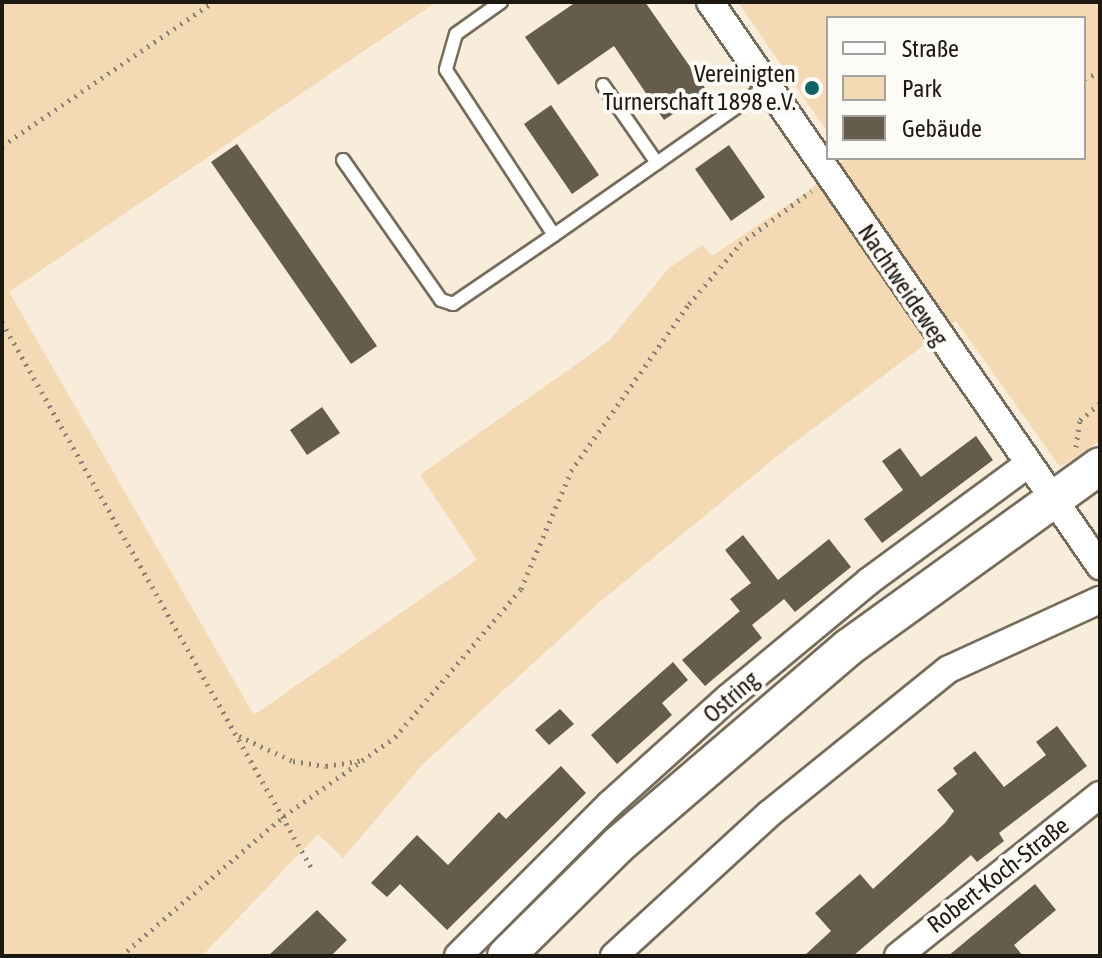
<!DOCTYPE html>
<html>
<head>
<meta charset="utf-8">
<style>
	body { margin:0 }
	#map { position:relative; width:1102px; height:958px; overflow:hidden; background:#f8ecda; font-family:"Asap Condensed",sans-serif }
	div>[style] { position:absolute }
	.green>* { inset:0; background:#f3dab4 }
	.building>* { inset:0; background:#665c4c }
	.path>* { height:5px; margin-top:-2.5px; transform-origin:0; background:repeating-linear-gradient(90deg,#898174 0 2px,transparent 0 8px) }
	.roads { filter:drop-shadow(2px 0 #766c5c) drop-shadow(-2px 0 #766c5c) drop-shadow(0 2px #766c5c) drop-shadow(0 -2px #766c5c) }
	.service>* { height:12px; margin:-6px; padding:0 6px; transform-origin:6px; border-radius:6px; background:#fff }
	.minor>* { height:26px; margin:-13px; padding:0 13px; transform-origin:13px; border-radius:13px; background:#fff }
	.secondary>* { height:36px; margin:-18px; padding:0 18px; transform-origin:18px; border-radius:18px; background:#fff }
	.dots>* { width:22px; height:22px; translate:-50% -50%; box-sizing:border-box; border:4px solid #fdfbf7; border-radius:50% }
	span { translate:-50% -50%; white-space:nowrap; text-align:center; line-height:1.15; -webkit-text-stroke:8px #fdfbf7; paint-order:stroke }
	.poi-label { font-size:24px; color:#1d1912 }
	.right { translate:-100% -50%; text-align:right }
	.street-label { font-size:24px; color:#1d1912 }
	.frame { position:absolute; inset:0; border:4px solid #1d1912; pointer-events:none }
	.legend { position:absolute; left:826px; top:16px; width:260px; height:144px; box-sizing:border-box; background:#fdfbf7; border:2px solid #a3a19b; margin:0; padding:10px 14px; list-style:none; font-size:24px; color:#1d1912 }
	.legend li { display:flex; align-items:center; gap:16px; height:40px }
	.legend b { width:40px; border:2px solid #a3a19b }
</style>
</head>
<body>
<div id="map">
	<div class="green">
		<div style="clip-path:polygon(2px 2px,436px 2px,9px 292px,254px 715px,477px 560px,420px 475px,609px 341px,669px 268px,703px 245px,712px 256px,810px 190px,845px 158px,1084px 158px,1084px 18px,828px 18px,828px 133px,738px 2px,1100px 2px,1100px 441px,1060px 467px,956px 321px,787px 448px,602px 600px,422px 765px,343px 858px,318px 834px,202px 956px,2px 956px)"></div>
	</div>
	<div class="building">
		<div style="clip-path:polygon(576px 2px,645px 2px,707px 91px,664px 120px,614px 46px,558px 85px,525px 37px)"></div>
		<div style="clip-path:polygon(551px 105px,599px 175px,572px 194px,524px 124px)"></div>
		<div style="clip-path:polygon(237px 144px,377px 346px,351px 364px,211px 162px)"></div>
		<div style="clip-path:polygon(729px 145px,765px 197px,731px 221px,695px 169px)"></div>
		<div style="clip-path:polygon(322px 407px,340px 433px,307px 455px,290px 430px)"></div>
		<div style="clip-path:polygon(976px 436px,993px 460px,882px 543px,864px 519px,903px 490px,882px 461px,900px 448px,921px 477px)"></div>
		<div style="clip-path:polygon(743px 535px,778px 580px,829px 539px,851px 567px,795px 612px,784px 599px,752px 625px,762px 638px,705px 686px,682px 660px,740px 611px,743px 615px,730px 599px,751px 583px,725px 550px)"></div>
		<div style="clip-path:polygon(673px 662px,688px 680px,662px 703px,672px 715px,617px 764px,591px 735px)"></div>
		<div style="clip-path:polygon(560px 709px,574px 724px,549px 745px,535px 730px)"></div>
		<div style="clip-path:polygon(1057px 726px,1087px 766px,999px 833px,1004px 841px,977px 862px,971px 855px,853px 956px,804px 956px,831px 931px,815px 913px,860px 874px,873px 889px,945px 823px,954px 811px,937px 790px,957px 774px,953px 768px,975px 751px,1004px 787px,1046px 755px,1036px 742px)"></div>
		<div style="clip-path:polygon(561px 766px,586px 793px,447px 930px,400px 884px,387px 897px,371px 883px,417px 835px,448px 865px,499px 812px,506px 819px)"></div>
		<div style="clip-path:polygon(1035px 884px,1056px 910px,1014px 945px,1023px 956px,948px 956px)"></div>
		<div style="clip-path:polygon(317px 910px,347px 940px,331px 956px,268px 956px)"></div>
	</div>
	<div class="path">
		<div style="left:1084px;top:79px;width:17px;rotate:-24deg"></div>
		<div style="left:2px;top:146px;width:255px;rotate:-34.3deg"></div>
		<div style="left:2px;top:322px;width:629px;rotate:60.46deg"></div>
		<div style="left:1076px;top:447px;width:27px;rotate:-82deg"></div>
		<div style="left:1080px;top:420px;width:26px;rotate:-40deg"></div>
		<div style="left:239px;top:736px;width:60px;rotate:24.8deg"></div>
		<div style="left:293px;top:761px;width:33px;rotate:9deg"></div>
		<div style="left:326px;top:766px;width:36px;rotate:-9deg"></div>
		<div style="left:121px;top:956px;width:215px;rotate:-40.7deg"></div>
		<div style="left:284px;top:816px;width:136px;rotate:-35.4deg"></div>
		<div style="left:395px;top:737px;width:194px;rotate:-49.6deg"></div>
		<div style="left:521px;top:589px;width:128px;rotate:-67deg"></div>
		<div style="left:571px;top:471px;width:204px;rotate:-54.8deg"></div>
		<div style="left:689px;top:304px;width:79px;rotate:-49.6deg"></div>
		<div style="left:740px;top:244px;width:89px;rotate:-36.7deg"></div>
	</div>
	<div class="roads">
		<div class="service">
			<div style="left:501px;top:2px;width:55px;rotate:144.6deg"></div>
			<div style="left:456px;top:34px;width:37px;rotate:106deg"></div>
			<div style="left:446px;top:70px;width:197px;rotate:56.8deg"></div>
			<div style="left:554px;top:235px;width:260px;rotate:-35deg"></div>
			<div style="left:603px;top:85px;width:95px;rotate:55.3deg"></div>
			<div style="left:343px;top:160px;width:171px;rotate:55deg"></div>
			<div style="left:441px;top:300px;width:13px;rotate:18deg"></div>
			<div style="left:453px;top:304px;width:122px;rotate:-34.3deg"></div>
		</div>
		<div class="minor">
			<div style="left:710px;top:2px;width:686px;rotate:55.34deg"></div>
			<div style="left:458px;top:956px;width:214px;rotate:-45deg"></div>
			<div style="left:609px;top:805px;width:161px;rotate:-42deg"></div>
			<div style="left:729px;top:697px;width:182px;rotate:-39.6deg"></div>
			<div style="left:869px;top:581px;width:196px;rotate:-36.3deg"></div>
			<div style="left:614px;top:956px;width:210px;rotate:-42.5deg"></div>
			<div style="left:769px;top:814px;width:231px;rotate:-38.9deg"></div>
			<div style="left:949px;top:669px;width:166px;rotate:-24.6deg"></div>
			<div style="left:898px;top:956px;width:258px;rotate:-38.6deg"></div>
		</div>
		<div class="secondary">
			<div style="left:506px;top:956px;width:158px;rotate:-44.7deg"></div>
			<div style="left:618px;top:845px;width:304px;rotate:-40.6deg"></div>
			<div style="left:849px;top:647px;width:309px;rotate:-35.8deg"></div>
		</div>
	</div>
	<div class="dots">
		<div style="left:812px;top:88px;background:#116265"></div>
	</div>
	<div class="poi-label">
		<span class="right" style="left:796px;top:88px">Vereinigten<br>Turnerschaft 1898 e.V.</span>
	</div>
	<div class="street-label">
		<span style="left:903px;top:285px;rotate:56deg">Nachtweideweg</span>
		<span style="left:731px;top:697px;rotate:-41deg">Ostring</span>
		<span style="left:998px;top:875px;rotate:-38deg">Robert-Koch-Straße</span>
	</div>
	<div class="frame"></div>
	<ul class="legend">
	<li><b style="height:10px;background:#fff"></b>Straße</li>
	<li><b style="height:22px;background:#f3dab4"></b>Park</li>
	<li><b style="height:22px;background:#665c4c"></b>Gebäude</li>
	</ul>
</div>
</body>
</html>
